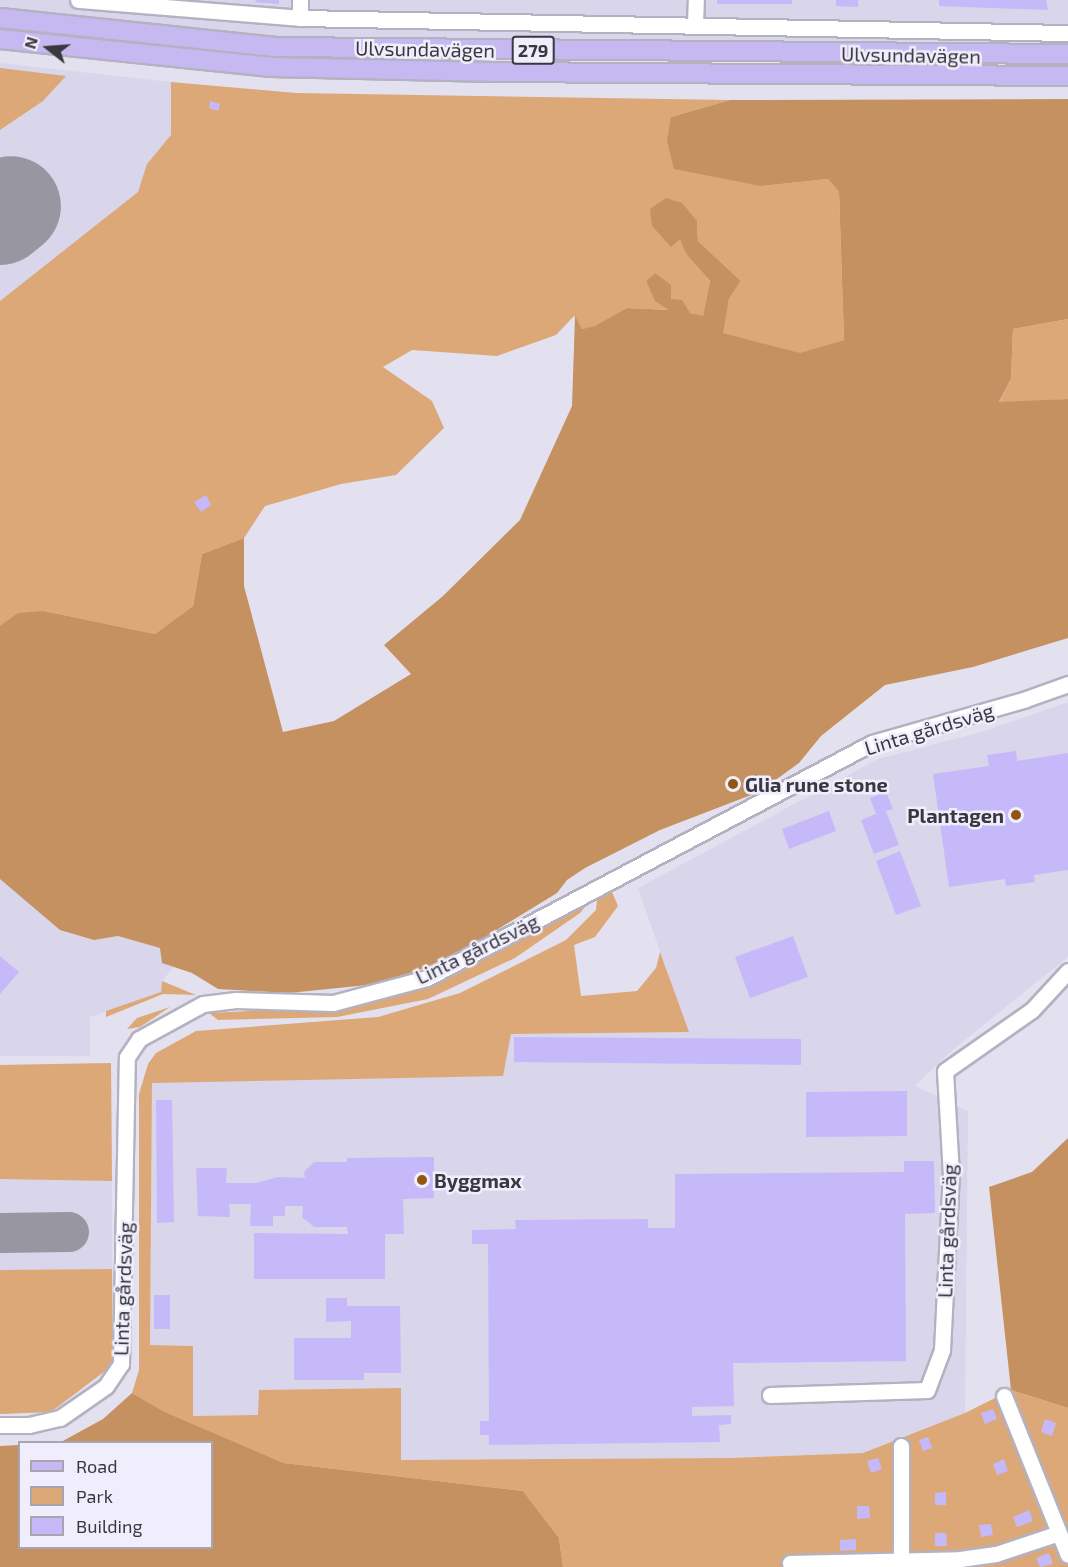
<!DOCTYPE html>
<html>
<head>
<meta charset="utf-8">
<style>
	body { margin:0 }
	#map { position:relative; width:1068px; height:1567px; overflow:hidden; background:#e3e1ef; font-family:"Exo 2",sans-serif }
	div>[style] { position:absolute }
	.built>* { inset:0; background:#d9d5eb }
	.green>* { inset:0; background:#dca877 }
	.forest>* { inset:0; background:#c59160 }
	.taxiway>* { height:40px; margin:-20px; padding:0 20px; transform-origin:20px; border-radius:20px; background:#9896a1 }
	.runway>* { height:100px; margin:-50px; padding:0 50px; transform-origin:50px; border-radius:50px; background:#9896a1 }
	.building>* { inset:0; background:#c6b9fa }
	.roads { filter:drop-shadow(2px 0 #b4b2c0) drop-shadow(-2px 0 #b4b2c0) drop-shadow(0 2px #b4b2c0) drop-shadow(0 -2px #b4b2c0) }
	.minor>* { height:15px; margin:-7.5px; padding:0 7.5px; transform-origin:7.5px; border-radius:7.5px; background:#fff }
	.major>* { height:18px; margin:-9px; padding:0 9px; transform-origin:9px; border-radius:9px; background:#c6b8f1 }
	.dots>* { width:16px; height:16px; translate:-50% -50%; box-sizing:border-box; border:3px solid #f0eefd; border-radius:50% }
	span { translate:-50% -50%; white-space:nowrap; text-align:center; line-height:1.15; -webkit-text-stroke:5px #f0eefd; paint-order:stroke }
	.shield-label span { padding:2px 4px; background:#f0eefd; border:2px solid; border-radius:4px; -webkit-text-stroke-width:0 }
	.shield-label { font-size:18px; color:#39383e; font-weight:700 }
	.street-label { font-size:20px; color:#39383e }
	.poi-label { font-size:20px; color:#39383e; font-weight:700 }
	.left { translate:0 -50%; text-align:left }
	.right { translate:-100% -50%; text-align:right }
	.legend { position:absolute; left:18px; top:1441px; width:195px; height:108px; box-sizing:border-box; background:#f0eefd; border:2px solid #a7a5b1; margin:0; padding:8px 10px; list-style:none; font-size:18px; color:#39383e }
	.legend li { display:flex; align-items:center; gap:12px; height:30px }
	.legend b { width:30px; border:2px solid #a7a5b1 }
	.north { position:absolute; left:18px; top:18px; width:60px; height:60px; -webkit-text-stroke:4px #f0eefd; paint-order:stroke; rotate:287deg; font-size:16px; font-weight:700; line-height:24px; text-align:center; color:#39383e }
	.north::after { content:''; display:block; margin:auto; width:21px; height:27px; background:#39383e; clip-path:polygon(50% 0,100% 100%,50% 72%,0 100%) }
</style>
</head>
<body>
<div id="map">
	<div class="built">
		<div style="clip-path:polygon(0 0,1068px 0,1068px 47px,260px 37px,0 10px)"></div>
		<div style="clip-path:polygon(0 63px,171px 82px,285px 115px,0 626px)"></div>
		<div style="clip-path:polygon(1068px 702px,1068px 957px,950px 1052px,915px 1086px,968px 1111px,965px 1413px,863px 1453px,731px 1458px,401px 1460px,259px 1390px,258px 1415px,193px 1416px,193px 1346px,150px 1345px,152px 1082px,502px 1076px,511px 1034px,688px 1032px,638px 888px,878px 759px,985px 731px)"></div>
		<div style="clip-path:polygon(0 879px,26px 900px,94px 940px,118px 936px,161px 948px,162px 963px,175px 965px,162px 981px,161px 992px,90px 1017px,90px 1056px,0 1056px)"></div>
		<div style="clip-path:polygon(111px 1063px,113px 1365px,51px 1412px,0 1414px,0 1065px)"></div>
	</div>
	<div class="green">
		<div style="clip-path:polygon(0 68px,66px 76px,43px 101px,0 130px)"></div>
		<div style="clip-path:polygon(171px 82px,296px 93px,730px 100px,671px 117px,761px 186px,828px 179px,839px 192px,844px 340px,800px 354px,722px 333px,729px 299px,741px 281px,698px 241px,697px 221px,680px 238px,686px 254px,710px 281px,703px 317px,690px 313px,671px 299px,655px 273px,646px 281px,655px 300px,670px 310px,627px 308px,595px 327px,582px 329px,574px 316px,556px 335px,497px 356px,412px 350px,383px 367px,432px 401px,444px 428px,396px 475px,341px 484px,265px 506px,244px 538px,202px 554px,193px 606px,155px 634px,44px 611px,0 626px,0 301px,138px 192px,147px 164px,171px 135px)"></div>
		<div style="clip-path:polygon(1068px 319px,1068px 399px,999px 403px,1011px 379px,1013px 329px)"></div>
		<div style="clip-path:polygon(612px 892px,618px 906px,595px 937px,574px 945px,581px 996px,637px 991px,656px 968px,660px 952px,689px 1032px,511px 1034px,503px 1076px,152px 1083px,150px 1345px,193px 1346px,193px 1416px,258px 1415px,259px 1390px,401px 1388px,401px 1460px,731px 1458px,863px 1453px,965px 1413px,1011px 1390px,1068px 1408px,1068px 1567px,563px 1567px,559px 1538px,523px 1491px,284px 1463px,165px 1412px,132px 1393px,139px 1370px,139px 1094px,148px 1064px,156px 1053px,196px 1031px,378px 1017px,460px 993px,566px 940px,596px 910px,597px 900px)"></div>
		<div style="clip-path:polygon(589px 902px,580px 913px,515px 958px,428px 999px,337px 1017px,218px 1020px,209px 1013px,340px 1007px,405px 993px,456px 974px)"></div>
		<div style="clip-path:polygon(162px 981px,196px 995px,163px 994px,106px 1017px,106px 1011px,161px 992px)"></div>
		<div style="clip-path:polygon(170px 1007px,140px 1027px,127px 1029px,137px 1018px)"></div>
		<div style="clip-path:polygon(111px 1063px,112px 1181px,0 1179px,0 1065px)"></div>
		<div style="clip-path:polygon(112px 1269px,113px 1365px,51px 1412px,0 1414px,0 1270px)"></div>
	</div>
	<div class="forest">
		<div style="clip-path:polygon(1068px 99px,1068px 319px,1013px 329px,1011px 379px,999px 402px,1068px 399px,1068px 638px,973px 667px,885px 685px,821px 736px,799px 763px,759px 792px,660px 830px,585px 868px,567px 880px,557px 893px,477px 942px,427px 967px,377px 984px,289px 993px,218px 989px,192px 973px,162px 963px,160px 948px,118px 936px,94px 940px,60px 930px,0 879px,0 626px,18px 613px,44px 611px,155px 634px,193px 606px,202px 554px,244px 538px,244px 586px,283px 732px,334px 721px,411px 674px,384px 645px,443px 596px,520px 520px,572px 406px,575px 316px,582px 329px,595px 326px,627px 308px,669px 310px,655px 301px,646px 281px,655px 273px,671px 285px,671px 299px,682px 300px,690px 313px,703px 316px,710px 281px,686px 254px,680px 239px,671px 247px,652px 226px,650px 209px,666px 198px,682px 203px,697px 221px,698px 241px,741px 281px,729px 299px,723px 333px,800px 353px,844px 340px,839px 192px,828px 179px,761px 186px,674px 169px,667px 141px,671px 117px,730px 100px)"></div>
		<div style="clip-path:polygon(1068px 1138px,1068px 1408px,1011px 1390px,989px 1187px,1032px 1172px)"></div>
		<div style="clip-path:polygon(132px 1393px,165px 1412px,284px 1463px,523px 1491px,559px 1538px,563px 1567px,0 1567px,0 1446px,19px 1445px,20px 1548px,212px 1548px,212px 1442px,61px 1442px,103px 1419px)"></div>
	</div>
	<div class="taxiway">
		<div style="left:0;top:1233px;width:69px;rotate:-0.8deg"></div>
	</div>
	<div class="runway">
		<div style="left:0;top:215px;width:14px;rotate:-39deg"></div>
	</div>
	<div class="building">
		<div style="clip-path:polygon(256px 0,279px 0,279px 4px,255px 2px)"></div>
		<div style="clip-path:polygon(717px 0,792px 0,792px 4px,717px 4px)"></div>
		<div style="clip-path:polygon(836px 0,858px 0,858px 7px,836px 6px)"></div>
		<div style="clip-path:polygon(939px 0,1046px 0,1048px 10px,939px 6px)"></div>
		<div style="clip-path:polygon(210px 101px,220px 104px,218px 111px,209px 108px)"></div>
		<div style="clip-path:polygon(206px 495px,211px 505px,201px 512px,194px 502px)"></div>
		<div style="clip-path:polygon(1016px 751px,1017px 761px,1068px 753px,1068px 870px,1034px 875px,1035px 882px,1006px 886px,1005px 879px,949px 887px,933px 774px,989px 766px,987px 755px)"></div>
		<div style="clip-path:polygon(886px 792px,893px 809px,886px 811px,899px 845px,874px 854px,861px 820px,876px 814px,870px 798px)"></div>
		<div style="clip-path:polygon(829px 811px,836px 831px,789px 849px,782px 829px)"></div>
		<div style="clip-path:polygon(900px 851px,921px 906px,896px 915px,876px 861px)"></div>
		<div style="clip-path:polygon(793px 936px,808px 977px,750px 998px,735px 957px)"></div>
		<div style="clip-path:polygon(0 956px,19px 972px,0 994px)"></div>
		<div style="clip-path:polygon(514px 1037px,801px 1039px,801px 1065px,514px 1062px)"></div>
		<div style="clip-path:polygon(907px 1091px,907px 1136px,806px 1137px,806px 1092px)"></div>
		<div style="clip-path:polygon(156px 1100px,172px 1100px,174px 1222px,157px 1223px)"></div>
		<div style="clip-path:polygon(434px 1157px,434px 1198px,403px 1199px,404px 1234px,385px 1234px,385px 1279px,254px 1279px,254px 1233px,348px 1234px,347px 1227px,314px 1227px,302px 1217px,303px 1206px,285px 1206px,285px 1216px,273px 1216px,273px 1226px,250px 1226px,251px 1204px,229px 1204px,230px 1217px,198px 1216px,196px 1168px,227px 1168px,226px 1183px,256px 1183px,278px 1177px,305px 1178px,304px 1172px,314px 1162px,347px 1162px,347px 1158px)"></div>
		<div style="clip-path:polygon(904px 1161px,934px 1161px,935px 1213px,905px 1214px,906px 1361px,733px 1363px,734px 1406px,692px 1407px,692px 1416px,731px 1415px,731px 1424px,719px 1425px,720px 1442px,489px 1445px,489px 1435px,480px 1435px,480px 1421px,489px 1421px,488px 1244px,472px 1244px,472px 1230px,516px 1229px,515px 1220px,648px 1219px,648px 1228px,675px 1228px,675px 1174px,904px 1172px)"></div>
		<div style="clip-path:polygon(154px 1295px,170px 1295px,170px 1329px,154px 1329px)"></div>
		<div style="clip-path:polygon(326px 1298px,347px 1298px,347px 1306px,400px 1306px,401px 1373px,364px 1373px,364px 1380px,294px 1380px,294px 1338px,351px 1338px,351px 1321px,326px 1322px)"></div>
		<div style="clip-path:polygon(993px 1409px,997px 1419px,985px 1424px,981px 1413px)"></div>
		<div style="clip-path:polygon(1045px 1419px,1056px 1423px,1052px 1436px,1041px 1432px)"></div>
		<div style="clip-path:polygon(928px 1437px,932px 1448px,923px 1451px,919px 1440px)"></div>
		<div style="clip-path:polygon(878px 1458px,882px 1469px,871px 1473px,867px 1461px)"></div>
		<div style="clip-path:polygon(1004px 1459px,1008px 1471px,997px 1475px,993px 1464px)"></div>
		<div style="clip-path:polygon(946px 1492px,946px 1505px,935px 1505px,935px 1493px)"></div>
		<div style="clip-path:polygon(857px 1506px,869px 1506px,870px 1518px,857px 1519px)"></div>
		<div style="clip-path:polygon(1029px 1510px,1033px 1521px,1017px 1527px,1013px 1517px)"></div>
		<div style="clip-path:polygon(991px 1524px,993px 1535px,981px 1537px,979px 1525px)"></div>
		<div style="clip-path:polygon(935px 1533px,946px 1533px,947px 1546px,935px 1546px)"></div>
		<div style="clip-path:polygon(856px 1539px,856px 1550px,840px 1551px,840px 1540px)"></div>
		<div style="clip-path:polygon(1049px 1553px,1053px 1564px,1040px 1567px,1036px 1558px)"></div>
	</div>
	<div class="roads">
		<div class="minor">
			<div style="left:78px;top:0;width:223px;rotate:4.6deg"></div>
			<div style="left:300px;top:18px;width:768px;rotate:1.12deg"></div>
			<div style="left:300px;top:18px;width:18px;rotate:-90deg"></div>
			<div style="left:695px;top:24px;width:24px;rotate:-88deg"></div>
			<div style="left:770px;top:1395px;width:157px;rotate:-1.8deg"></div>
			<div style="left:927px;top:1390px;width:43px;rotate:-69.4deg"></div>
			<div style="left:942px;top:1350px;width:175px;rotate:-87.1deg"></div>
			<div style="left:951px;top:1175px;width:104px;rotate:-93.3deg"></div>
			<div style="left:945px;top:1071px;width:106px;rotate:-35deg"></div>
			<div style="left:1032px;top:1010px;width:53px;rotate:-47.3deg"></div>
			<div style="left:1004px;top:1396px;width:171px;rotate:68.1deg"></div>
			<div style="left:0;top:1425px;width:29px"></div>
			<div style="left:29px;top:1425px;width:32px;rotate:-13deg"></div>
			<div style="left:60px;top:1418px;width:56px;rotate:-34.8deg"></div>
			<div style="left:106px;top:1386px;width:27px;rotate:-56deg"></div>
			<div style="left:121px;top:1364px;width:307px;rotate:-88.9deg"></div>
			<div style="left:127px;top:1057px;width:22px;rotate:-56deg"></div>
			<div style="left:139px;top:1039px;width:73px;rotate:-28.7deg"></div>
			<div style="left:203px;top:1004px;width:33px;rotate:-7deg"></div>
			<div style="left:236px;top:1000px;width:97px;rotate:1.8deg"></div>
			<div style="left:333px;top:1003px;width:97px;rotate:-14.9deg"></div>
			<div style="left:427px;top:978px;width:503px;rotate:-27.84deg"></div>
			<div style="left:872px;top:743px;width:160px;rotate:-15.9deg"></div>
			<div style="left:1026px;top:699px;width:45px;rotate:-19.7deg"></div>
			<div style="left:790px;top:1563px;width:170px;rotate:-1.3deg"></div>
			<div style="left:960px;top:1559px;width:36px;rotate:-8deg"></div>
			<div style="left:996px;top:1554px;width:66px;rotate:-18.4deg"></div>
			<div style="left:901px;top:1567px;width:121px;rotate:-90deg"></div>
		</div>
		<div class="major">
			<div style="left:0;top:18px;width:277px;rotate:6deg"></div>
			<div style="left:275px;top:47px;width:793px;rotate:0.51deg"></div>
			<div style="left:0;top:39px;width:273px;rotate:5.9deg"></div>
			<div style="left:272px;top:67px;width:222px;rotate:1.3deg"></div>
			<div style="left:494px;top:72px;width:574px;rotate:0.4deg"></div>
		</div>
	</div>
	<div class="dots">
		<div style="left:733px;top:784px;background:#905612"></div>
		<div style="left:1016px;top:815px;background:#905612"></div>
		<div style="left:422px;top:1180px;background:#905612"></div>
	</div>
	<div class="shield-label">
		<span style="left:533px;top:50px">279</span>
	</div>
	<div class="street-label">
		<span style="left:425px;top:49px;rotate:1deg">Ulvsundavägen</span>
		<span style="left:911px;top:55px;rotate:1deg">Ulvsundavägen</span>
		<span style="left:929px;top:729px;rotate:-17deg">Linta gårdsväg</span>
		<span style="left:477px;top:949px;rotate:-26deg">Linta gårdsväg</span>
		<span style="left:947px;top:1231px;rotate:-88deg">Linta gårdsväg</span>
		<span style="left:123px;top:1289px;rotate:-88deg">Linta gårdsväg</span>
	</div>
	<div class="poi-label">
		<span class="left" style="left:745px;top:784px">Glia rune stone</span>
		<span class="right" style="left:1004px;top:815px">Plantagen</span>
		<span class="left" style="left:434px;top:1180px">Byggmax</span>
	</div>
	<ul class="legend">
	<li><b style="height:8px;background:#c6b8f1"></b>Road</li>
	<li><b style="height:16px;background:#dca877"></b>Park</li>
	<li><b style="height:16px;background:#c6b9fa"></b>Building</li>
	</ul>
	<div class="north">N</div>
</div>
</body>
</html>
